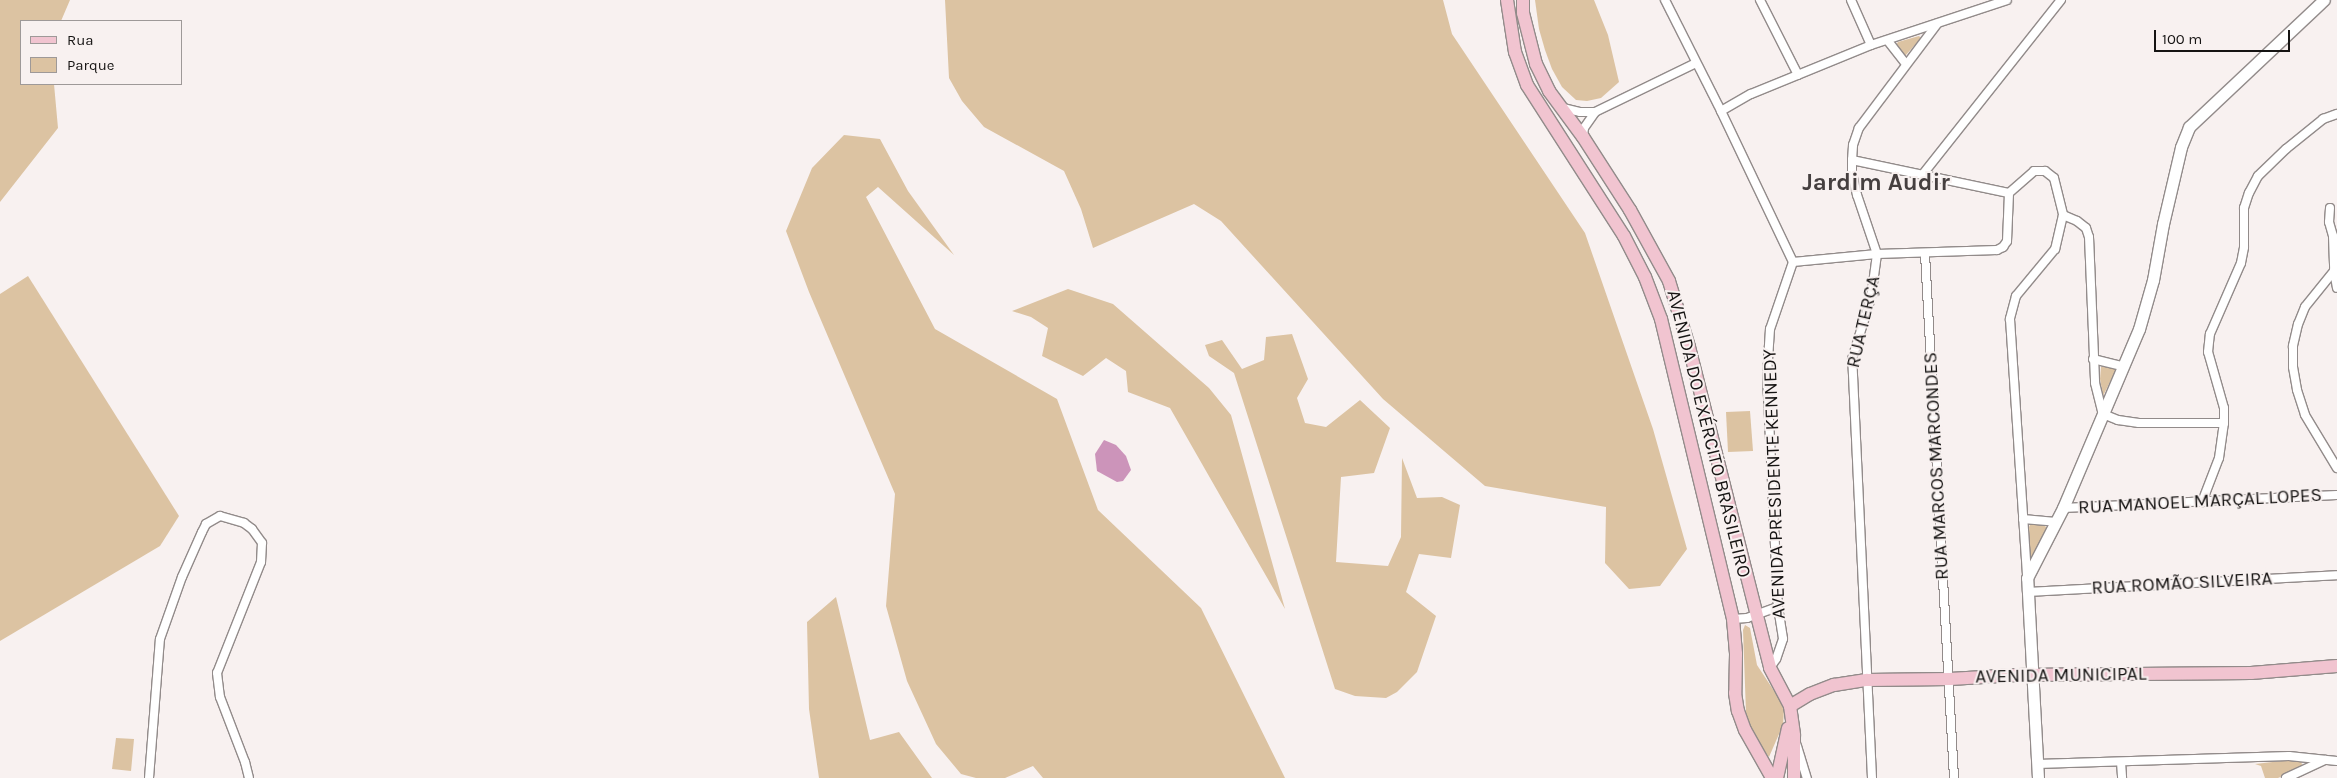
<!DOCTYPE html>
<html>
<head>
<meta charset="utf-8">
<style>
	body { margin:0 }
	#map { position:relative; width:2337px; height:778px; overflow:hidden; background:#f8f1f0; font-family:Karla,sans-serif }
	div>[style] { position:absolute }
	.green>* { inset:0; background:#dcc3a2 }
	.water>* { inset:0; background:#cc94ba }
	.roads { filter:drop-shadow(1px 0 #928b8a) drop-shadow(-1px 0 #928b8a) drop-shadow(0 1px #928b8a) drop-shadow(0 -1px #928b8a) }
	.minor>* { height:8px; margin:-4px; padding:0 4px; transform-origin:4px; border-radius:4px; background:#fff }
	.secondary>* { height:11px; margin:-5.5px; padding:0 5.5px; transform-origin:5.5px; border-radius:5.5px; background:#fff }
	.primary>* { height:12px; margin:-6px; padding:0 6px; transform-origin:6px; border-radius:6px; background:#f1c4d0 }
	span { translate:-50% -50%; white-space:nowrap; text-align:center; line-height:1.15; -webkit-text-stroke:4px #f8f1f0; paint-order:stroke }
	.street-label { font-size:19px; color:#161413 }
	.district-label { font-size:24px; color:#453f3f; font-weight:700 }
	.legend { position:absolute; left:20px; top:20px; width:162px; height:65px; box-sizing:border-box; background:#f8f1f0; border:1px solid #9e9998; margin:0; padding:6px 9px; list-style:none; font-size:15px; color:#161413 }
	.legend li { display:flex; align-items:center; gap:10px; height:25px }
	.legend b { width:25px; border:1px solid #9e9998 }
	.scale { position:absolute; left:2154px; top:30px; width:136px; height:22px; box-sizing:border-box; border:2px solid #161413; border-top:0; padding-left:6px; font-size:15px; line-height:18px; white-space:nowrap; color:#161413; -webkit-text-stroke:4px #f8f1f0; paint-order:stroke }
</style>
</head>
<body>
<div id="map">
	<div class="green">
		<div style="clip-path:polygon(0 0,70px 0,61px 21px,21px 21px,21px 84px,54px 84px,58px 128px,0 202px)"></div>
		<div style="clip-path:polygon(945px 0,1443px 0,1452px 34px,1585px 233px,1653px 429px,1687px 549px,1660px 586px,1629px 589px,1605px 563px,1606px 507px,1485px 486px,1383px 399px,1221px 221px,1194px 204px,1093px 248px,1081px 209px,1064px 171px,984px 127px,962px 101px,949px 78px)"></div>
		<div style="clip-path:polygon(1535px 0,1594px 0,1608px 35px,1619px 82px,1601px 98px,1587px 101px,1576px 100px,1562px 87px,1552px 69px,1545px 50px,1539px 29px)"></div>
		<div style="clip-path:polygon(1919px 36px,1921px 38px,1905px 56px,1896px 45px,1898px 42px)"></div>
		<div style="clip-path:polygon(844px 135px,880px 139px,908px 191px,954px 255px,878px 187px,866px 197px,935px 329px,1057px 399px,1098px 510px,1201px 608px,1285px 778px,1043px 778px,1033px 766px,1005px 778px,976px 778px,961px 774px,936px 744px,907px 681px,886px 606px,895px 494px,809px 292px,786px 231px,812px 168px)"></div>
		<div style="clip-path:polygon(28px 276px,179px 516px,160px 546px,0 641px,0 294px)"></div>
		<div style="clip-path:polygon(1068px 289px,1113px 304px,1209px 388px,1231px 415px,1285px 609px,1170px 408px,1128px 392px,1126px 371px,1106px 358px,1083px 376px,1042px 356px,1048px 328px,1031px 317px,1012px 311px)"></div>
		<div style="clip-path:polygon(1292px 334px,1308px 379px,1297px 398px,1305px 423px,1326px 427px,1360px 400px,1390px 428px,1374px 473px,1341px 477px,1336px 562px,1388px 566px,1401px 537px,1402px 458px,1417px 498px,1442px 497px,1460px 505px,1451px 558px,1419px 554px,1406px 592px,1436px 616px,1417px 672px,1397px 692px,1386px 698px,1355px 696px,1335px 689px,1234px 373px,1209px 356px,1205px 345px,1222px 340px,1242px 369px,1264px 360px,1266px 337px)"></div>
		<div style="clip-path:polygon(2108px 365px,2117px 368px,2103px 396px,2100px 379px,2101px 367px)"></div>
		<div style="clip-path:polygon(1750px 411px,1753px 451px,1728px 452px,1726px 412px)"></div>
		<div style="clip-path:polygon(2031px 523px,2043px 524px,2047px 528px,2030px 561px,2029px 527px)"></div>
		<div style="clip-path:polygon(836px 597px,870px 740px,899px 732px,932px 778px,819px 778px,809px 709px,807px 622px)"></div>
		<div style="clip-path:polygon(1745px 625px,1750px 628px,1757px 665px,1780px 700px,1784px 710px,1783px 725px,1769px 757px,1754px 738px,1746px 713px,1743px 630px)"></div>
		<div style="clip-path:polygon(116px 738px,134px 739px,131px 771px,112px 769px)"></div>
		<div style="clip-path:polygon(2300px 759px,2303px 767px,2278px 778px,2265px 778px,2261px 766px,2255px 764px)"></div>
	</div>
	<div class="water">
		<div style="clip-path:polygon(1104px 440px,1116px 445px,1126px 456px,1131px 470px,1123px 481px,1117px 482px,1097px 471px,1095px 454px)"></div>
	</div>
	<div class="roads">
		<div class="minor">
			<div style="left:1665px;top:0;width:124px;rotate:63.2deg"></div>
			<div style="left:1721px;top:111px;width:167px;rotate:64.5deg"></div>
			<div style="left:1793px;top:262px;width:71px;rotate:108.9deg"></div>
			<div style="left:1770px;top:329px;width:47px;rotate:93.7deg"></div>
			<div style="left:1767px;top:376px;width:231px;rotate:87.3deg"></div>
			<div style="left:1778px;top:607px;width:32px;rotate:81deg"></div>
			<div style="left:1783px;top:639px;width:21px;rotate:109deg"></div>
			<div style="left:1776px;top:659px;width:11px;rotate:124deg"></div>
			<div style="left:1760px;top:0;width:84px;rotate:63.1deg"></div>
			<div style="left:1851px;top:0;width:49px;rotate:66deg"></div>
			<div style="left:1888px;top:41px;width:29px;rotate:52deg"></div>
			<div style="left:1563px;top:108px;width:17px;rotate:13deg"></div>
			<div style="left:1580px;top:112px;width:15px"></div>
			<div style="left:1721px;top:111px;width:34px;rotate:-30deg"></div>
			<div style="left:1751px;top:94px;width:130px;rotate:-22.2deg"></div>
			<div style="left:1871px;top:45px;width:143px;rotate:-18.3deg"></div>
			<div style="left:1583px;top:137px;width:9px;rotate:-84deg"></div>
			<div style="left:1584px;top:128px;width:19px;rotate:-55deg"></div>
			<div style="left:1595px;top:112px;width:112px;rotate:-25.9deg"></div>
			<div style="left:1852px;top:160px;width:160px;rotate:11.9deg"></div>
			<div style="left:1923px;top:174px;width:222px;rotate:-51.6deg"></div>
			<div style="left:2009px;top:193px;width:33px;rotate:-41deg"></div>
			<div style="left:2034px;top:171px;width:11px"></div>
			<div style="left:2045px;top:171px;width:11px;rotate:38deg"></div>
			<div style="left:2054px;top:178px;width:38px;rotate:76deg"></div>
			<div style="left:2063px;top:215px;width:35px;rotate:103deg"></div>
			<div style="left:2055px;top:249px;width:61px;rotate:129.7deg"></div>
			<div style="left:2016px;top:296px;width:24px;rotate:105deg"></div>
			<div style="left:2010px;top:319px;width:258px;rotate:86.2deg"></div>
			<div style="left:2330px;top:208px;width:14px;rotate:94deg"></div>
			<div style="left:2329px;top:222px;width:15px;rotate:74deg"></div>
			<div style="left:2333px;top:236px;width:35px;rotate:88deg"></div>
			<div style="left:2334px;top:271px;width:17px;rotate:80deg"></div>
			<div style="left:2063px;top:215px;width:15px;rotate:23deg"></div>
			<div style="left:2077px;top:221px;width:11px;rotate:38deg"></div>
			<div style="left:2086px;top:228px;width:9px;rotate:72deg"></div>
			<div style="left:2089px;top:237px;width:146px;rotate:87.6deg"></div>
			<div style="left:2095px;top:383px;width:32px;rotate:76deg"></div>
			<div style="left:2103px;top:414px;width:16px;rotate:22deg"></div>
			<div style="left:2118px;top:420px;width:21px;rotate:8deg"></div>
			<div style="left:2139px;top:423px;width:85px"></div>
			<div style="left:1925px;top:254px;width:525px;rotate:86.83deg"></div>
			<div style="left:1793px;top:262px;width:84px;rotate:-5.4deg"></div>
			<div style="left:1877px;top:254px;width:120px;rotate:-1.9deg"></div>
			<div style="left:1997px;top:250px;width:7px;rotate:-27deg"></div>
			<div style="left:2003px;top:247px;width:7px;rotate:-56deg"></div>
			<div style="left:2007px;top:241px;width:48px;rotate:-87.6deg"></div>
			<div style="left:2334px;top:271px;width:46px;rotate:128.9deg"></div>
			<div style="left:2305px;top:307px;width:18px;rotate:112deg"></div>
			<div style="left:2298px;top:324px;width:23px;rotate:103deg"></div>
			<div style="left:2293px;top:346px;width:21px;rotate:90deg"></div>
			<div style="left:2293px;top:367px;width:23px;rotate:80deg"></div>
			<div style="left:2297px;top:390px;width:26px;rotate:72deg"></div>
			<div style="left:2305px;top:415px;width:62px;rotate:58.9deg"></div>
			<div style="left:2093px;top:359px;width:32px;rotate:14deg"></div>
			<div style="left:2202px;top:502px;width:47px;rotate:-68.9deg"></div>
			<div style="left:2219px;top:458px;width:35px;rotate:-82deg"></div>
			<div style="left:2224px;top:423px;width:15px;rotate:-90deg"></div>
			<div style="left:2224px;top:408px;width:58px;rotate:-105.9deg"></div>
			<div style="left:2208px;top:352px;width:18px;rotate:-84deg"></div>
			<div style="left:2210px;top:334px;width:77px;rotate:-66.4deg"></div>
			<div style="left:2241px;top:263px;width:16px;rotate:-79deg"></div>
			<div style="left:2244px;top:247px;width:39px;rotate:-90deg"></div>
			<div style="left:2244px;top:208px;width:16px;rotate:-72deg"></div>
			<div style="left:2249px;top:193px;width:19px;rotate:-62deg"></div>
			<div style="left:2258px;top:176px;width:39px;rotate:-44deg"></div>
			<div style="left:2286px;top:149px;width:48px;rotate:-39deg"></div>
			<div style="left:2323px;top:119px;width:15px;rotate:-20deg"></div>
			<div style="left:2063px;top:508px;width:274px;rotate:-2.7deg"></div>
			<div style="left:2023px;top:519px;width:33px;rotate:5deg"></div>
			<div style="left:2027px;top:592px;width:310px;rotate:-3.1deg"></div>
			<div style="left:1733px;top:619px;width:14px;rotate:-4deg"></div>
			<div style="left:1747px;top:618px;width:33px;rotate:-20deg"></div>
			<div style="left:1797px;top:746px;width:34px;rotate:73deg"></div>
			<div style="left:2121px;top:762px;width:16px;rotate:86deg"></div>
			<div style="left:2037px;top:764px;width:252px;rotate:-1.8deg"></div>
			<div style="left:2289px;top:756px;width:48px;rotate:5.9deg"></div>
			<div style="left:149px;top:778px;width:139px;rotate:-85.5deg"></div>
			<div style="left:160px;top:639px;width:66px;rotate:-70.5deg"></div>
			<div style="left:182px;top:577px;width:49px;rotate:-66deg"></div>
			<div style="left:202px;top:532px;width:9px;rotate:-63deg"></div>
			<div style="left:206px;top:524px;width:16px;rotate:-30deg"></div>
			<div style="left:220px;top:516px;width:25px;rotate:16deg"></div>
			<div style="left:244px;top:523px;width:10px;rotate:37deg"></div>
			<div style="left:252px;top:529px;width:17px;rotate:54deg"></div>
			<div style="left:262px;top:543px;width:19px;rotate:93deg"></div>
			<div style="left:261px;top:562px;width:119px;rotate:111.6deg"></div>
			<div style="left:217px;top:673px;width:24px;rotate:83deg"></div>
			<div style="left:220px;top:697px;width:70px;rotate:69deg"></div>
			<div style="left:245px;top:762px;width:16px;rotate:76deg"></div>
			<div style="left:1872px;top:778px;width:419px;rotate:-92.7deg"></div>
			<div style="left:1852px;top:359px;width:64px;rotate:-72.7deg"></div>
			<div style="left:1871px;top:298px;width:44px;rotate:-82.2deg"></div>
			<div style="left:1877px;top:254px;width:62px;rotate:-108.7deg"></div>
			<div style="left:1857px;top:195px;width:22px;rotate:-103deg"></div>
			<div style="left:1852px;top:174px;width:14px;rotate:-90deg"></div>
			<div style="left:1852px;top:160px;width:15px;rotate:-86deg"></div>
			<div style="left:1853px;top:145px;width:18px;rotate:-71deg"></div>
			<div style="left:1859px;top:128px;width:130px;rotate:-53.1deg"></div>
			<div style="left:2286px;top:778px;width:43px;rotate:-24.8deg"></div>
		</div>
		<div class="secondary">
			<div style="left:2038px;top:778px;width:200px;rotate:-93.1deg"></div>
			<div style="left:2027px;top:578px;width:79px;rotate:-62.8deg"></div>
			<div style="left:2063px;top:508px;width:194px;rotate:-67deg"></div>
			<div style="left:2139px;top:329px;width:51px;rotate:-74.1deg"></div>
			<div style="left:2153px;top:280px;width:57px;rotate:-79.9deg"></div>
			<div style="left:2163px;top:224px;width:79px;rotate:-76.8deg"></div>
			<div style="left:2181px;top:147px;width:22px;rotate:-68deg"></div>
			<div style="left:2189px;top:127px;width:185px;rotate:-43.3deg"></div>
		</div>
		<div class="primary">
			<div style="left:1507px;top:0;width:53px;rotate:81.3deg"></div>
			<div style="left:1515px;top:52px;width:35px;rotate:70deg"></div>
			<div style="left:1527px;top:85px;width:179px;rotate:57.3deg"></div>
			<div style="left:1624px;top:236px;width:46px;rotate:62.9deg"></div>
			<div style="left:1645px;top:277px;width:45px;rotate:69.1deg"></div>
			<div style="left:1661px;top:319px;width:309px;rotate:76.5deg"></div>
			<div style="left:1733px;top:619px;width:35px;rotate:85deg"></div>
			<div style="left:1736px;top:654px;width:39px;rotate:91deg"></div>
			<div style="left:1735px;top:693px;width:18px;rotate:81deg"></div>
			<div style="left:1738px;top:711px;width:20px;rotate:70deg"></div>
			<div style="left:1745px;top:730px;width:55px;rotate:60.6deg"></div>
			<div style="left:1523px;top:0;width:13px;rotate:90deg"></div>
			<div style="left:1523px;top:13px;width:53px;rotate:75.7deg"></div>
			<div style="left:1536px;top:64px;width:30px;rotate:64deg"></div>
			<div style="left:1549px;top:91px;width:57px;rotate:53.5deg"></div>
			<div style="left:1583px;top:137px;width:87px;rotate:57.2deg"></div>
			<div style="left:1630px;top:210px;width:81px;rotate:61.2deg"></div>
			<div style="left:1669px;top:281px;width:69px;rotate:73.1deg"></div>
			<div style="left:1689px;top:347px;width:331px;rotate:75.8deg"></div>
			<div style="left:1770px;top:668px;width:43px;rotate:62.2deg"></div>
			<div style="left:1790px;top:706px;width:30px;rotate:82deg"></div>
			<div style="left:1794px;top:736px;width:42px;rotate:90deg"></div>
			<div style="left:1790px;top:706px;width:23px;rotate:-31deg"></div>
			<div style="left:1810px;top:694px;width:26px;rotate:-21deg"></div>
			<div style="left:1834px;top:685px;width:33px;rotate:-9deg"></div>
			<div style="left:1867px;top:680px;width:83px;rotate:-0.7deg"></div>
			<div style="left:1950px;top:679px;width:67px;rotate:-3.4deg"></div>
			<div style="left:2017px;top:675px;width:234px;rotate:-0.5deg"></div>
			<div style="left:2251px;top:673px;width:86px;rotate:-4.7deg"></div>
			<div style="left:1777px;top:778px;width:51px;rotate:-77.6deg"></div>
		</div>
	</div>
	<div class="street-label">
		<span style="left:1864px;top:322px;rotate:-77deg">RUA TERÇA</span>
		<span style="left:1708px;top:434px;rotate:76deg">AVENIDA DO EXÉRCITO BRASILEIRO</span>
		<span style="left:1937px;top:466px;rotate:-93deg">RUA MARCOS MARCONDES</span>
		<span style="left:1775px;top:484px;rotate:-92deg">AVENIDA PRESIDENTE KENNEDY</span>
		<span style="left:2200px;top:502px;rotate:-3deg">RUA MANOEL MARÇAL LOPES</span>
		<span style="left:2182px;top:584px;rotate:-3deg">RUA ROMÃO SILVEIRA</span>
		<span style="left:2061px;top:676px;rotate:-1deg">AVENIDA MUNICIPAL</span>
	</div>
	<div class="district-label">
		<span style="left:1876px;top:183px">Jardim Audir</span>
	</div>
	<ul class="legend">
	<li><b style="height:6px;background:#f1c4d0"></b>Rua</li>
	<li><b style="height:14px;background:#dcc3a2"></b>Parque</li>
	</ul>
	<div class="scale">100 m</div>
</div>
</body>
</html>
